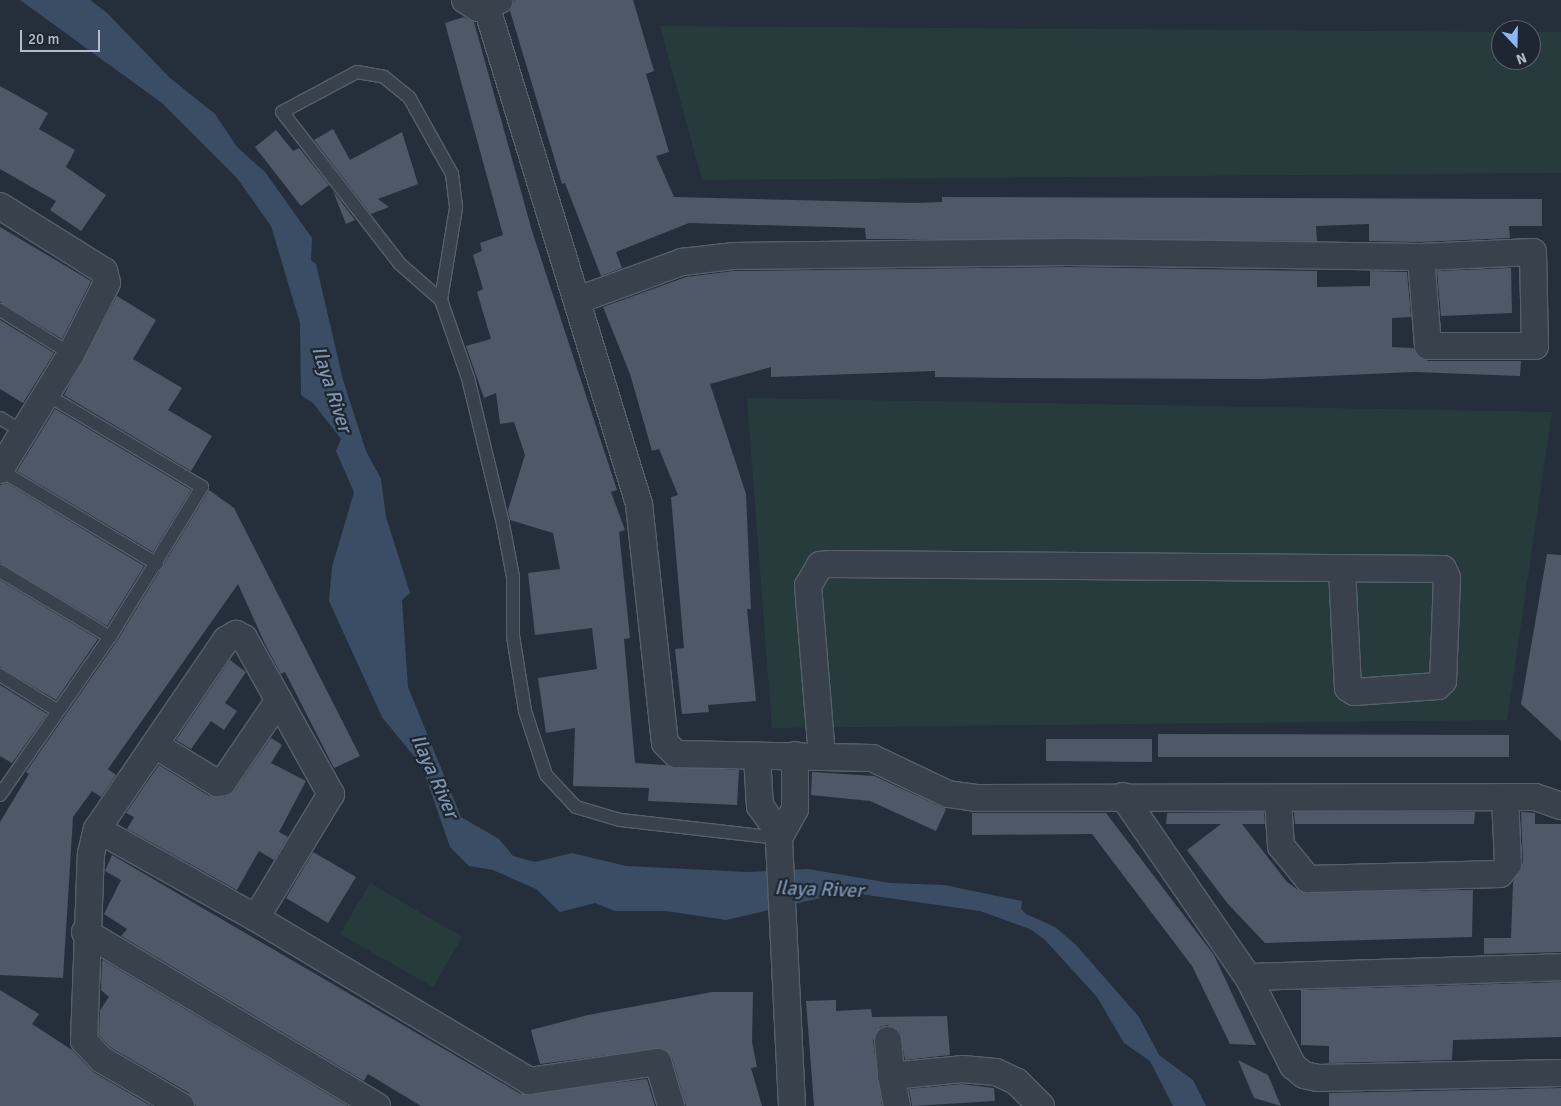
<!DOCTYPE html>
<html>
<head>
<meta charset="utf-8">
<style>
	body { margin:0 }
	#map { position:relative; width:1561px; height:1106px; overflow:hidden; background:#252f3c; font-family:Signika,sans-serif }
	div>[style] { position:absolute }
	.green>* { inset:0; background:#273b3d }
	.water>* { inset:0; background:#3b4d64 }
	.building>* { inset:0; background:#4e5867 }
	.roads { filter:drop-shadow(1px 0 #565f6a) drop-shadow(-1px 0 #565f6a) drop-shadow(0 1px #565f6a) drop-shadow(0 -1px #565f6a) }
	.lane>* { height:12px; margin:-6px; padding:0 6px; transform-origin:6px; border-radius:6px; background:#38414c }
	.street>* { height:26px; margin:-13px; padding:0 13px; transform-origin:13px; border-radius:13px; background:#38414c }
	span { translate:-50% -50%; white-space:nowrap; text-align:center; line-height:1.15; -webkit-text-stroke:4.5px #1d2631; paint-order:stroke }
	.water-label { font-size:20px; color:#7d93ae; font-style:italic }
	.north { position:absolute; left:1491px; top:20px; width:50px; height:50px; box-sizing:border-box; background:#1d2631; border:1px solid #59626d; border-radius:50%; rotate:159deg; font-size:14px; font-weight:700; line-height:20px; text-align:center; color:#b4bcc7 }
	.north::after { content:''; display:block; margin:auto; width:18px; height:22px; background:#8eb6f3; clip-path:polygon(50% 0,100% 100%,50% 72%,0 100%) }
	.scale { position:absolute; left:20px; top:30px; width:80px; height:22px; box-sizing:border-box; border:2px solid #b4bcc7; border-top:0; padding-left:6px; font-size:15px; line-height:18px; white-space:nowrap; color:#b4bcc7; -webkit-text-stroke:4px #1d2631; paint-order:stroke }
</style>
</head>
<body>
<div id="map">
	<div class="green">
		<div style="clip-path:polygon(660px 26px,1501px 32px,1501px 60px,1531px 60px,1531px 32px,1561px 32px,1561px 173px,702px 180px)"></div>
		<div style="clip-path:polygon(747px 398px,1552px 412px,1507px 720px,772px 728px)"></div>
		<div style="clip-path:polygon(370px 883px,462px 937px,433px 987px,340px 934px)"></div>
	</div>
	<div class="water">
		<div style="clip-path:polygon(20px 0,90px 0,107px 13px,170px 78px,215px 114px,237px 147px,265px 172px,312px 238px,311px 260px,316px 264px,343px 380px,366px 451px,381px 479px,386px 517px,410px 593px,402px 600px,408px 687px,461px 817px,499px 839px,513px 856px,535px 862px,572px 853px,626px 866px,747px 872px,808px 869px,890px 883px,944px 885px,1022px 901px,1021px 909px,1026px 914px,1055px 927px,1076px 945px,1139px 1017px,1159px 1055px,1193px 1080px,1206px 1106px,1173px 1106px,1150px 1061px,1124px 1043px,1097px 997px,1045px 940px,1030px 929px,980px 911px,846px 892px,726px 920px,666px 911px,615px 911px,595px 903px,560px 912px,536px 889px,493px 870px,469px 866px,450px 847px,422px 766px,382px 717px,329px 601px,332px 567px,354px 492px,336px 451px,341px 439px,313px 403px,301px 395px,300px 323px,271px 226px,237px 178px,162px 103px)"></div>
	</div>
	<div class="building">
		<div style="clip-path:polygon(515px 0,633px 0,654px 71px,646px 74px,669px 152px,656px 156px,674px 197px,916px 203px,942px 202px,942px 197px,1542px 199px,1542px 226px,1509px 226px,1510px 238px,1421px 242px,1369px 241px,1369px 224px,1316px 226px,1317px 241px,866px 239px,865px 228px,689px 223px,616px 252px,622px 268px,601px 276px,565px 183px,562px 184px,510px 11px)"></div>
		<div style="clip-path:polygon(464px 17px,474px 22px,532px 231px,617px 490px,611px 492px,625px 530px,619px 532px,630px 638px,624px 639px,635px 763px,739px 770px,737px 805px,648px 801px,649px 788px,573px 786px,575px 728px,546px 733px,538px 678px,597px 669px,592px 628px,535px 635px,528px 573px,560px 569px,553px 533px,510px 520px,508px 510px,525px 455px,514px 422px,500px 424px,496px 393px,484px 398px,466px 346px,491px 339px,477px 292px,483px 289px,473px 255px,482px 251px,480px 243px,503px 235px,445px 23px)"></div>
		<div style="clip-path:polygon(0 86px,48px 113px,39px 129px,75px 150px,66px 167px,106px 195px,81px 231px,50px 210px,56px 201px,0 169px)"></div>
		<div style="clip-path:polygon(333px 129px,350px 160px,402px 132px,418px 184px,378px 199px,389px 207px,371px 214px,314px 140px)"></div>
		<div style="clip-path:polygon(276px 130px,293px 151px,299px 148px,329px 185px,301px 206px,255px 147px)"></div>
		<div style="clip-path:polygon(333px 191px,355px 220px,346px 224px)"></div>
		<div style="clip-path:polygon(0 227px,91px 281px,62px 339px,0 302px)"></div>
		<div style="clip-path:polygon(1069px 267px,1317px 271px,1317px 287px,1370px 286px,1370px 271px,1407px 272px,1411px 317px,1392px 318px,1392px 347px,1413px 348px,1428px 361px,1521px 361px,1520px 376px,1414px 372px,1260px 379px,1016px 378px,935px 377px,935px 371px,771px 377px,771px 367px,710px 384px,746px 494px,751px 609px,747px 609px,756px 701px,708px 705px,709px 712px,682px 714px,675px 649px,684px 648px,671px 497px,678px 495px,659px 449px,652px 451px,630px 374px,603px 307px,686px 277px,734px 271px)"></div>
		<div style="clip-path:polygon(1511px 268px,1512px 313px,1441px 316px,1437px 271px)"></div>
		<div style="clip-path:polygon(117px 296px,156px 320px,133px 359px,182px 388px,168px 410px,212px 436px,191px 471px,64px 395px)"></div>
		<div style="clip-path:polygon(0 320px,54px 353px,23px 403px,0 389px)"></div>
		<div style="clip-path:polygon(55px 409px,191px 490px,153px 552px,17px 471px)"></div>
		<div style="clip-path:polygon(7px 483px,144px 566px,107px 626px,0 563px,0 485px)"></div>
		<div style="clip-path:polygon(209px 490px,234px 508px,360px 756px,334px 768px,285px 672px,281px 674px,265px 644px,238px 584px,108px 769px,116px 775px,101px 797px,92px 791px,73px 817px,63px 978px,0 975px,0 822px,29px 774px,26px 772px,117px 641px)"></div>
		<div style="clip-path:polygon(1547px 554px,1561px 555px,1561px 741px,1521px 704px)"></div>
		<div style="clip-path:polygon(0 580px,98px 639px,56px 700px,0 667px)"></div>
		<div style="clip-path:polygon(230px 660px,246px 672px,225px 703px,237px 711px,224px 730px,211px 721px,191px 749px,176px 740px)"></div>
		<div style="clip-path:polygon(0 685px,47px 714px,12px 763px,0 756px)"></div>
		<div style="clip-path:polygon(1158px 734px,1509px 735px,1509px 757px,1158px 757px)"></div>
		<div style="clip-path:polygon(271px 738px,282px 745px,271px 763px,306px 781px,279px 832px,288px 837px,274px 860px,259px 851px,237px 890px,127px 829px,134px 817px,126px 813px,159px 765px,209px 796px,225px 797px,235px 790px)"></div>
		<div style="clip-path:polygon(1046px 739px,1152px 739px,1152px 762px,1046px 761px)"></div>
		<div style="clip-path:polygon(812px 772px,874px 776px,946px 809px,936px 831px,870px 801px,811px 795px)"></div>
		<div style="clip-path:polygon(1264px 812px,1265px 824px,1242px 824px,1287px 882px,1301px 892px,1473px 890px,1472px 937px,1265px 943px,1228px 904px,1187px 850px,1221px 824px,1166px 824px,1167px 813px)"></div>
		<div style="clip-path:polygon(1294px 812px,1475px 812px,1474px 824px,1295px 824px)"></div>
		<div style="clip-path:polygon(1521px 812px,1535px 813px,1535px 824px,1561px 824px,1561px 952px,1484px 954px,1484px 938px,1511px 938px,1513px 882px,1523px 863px)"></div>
		<div style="clip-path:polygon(972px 813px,1106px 813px,1214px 955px,1256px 1045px,1230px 1044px,1192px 966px,1092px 834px,972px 835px)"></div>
		<div style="clip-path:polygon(313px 852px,356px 877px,328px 923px,286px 898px)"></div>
		<div style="clip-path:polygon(112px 855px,521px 1094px,647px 1079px,655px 1106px,421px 1106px,368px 1074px,364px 1081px,121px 936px,127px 929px,104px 914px,121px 880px,105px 871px)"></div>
		<div style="clip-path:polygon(102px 962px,103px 960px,348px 1106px,196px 1106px,189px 1093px,110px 1047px,99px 1035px,100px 1010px,109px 997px,101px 990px)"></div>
		<div style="clip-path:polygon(1561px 982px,1561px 1037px,1453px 1040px,1452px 1060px,1329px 1063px,1329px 1046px,1301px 1045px,1301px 990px)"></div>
		<div style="clip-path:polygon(0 990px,39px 1014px,32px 1024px,72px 1050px,93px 1072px,151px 1106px,0 1106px)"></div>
		<div style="clip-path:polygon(712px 992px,753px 992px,752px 1042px,757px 1067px,751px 1068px,762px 1106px,686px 1106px,672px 1058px,662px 1048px,540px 1064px,531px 1030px,588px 1015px)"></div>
		<div style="clip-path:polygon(836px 1000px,836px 1011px,871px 1009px,872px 1017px,947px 1016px,950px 1055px,905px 1060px,900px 1031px,887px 1025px,880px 1027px,873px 1041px,882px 1106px,814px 1106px,806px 1001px)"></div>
		<div style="clip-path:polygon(1238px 1060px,1268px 1075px,1281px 1106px,1254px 1098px)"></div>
		<div style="clip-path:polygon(962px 1084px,994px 1088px,995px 1101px,912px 1106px,909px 1089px)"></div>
		<div style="clip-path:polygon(1561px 1088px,1561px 1106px,1329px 1106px,1329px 1093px)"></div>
	</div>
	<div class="roads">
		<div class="lane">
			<div style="left:441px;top:300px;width:55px;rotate:-138.7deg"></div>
			<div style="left:400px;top:264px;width:192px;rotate:-127.8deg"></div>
			<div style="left:282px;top:112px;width:85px;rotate:-28.1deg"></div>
			<div style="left:357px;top:72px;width:27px;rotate:10deg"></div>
			<div style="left:384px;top:77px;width:32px;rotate:39deg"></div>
			<div style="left:409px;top:97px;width:88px;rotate:60.8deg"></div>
			<div style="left:452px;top:174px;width:34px;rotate:83deg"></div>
			<div style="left:456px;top:208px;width:93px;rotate:99.3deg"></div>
			<div style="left:441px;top:300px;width:83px;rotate:70.9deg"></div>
			<div style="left:468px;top:378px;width:150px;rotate:76.5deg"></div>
			<div style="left:503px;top:524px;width:54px;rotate:79.3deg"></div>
			<div style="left:513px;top:577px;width:59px;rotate:90deg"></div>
			<div style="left:513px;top:636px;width:76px;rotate:80.9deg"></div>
			<div style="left:525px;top:711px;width:67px;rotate:71.8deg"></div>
			<div style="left:546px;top:775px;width:44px;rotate:46.8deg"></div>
			<div style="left:576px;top:807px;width:46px;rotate:16.5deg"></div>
			<div style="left:620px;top:820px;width:160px;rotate:6.5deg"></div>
			<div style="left:0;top:310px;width:84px;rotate:31.8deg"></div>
			<div style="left:0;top:418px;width:27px;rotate:31deg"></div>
			<div style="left:0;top:470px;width:183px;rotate:30.9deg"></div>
			<div style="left:0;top:571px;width:128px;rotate:31deg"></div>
			<div style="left:0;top:675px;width:68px;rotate:31.8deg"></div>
			<div style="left:0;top:795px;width:193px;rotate:-55.2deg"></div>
			<div style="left:110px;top:637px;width:176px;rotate:-58.5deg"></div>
			<div style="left:202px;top:487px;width:182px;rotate:-149.2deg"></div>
		</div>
		<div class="street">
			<div style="left:465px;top:0;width:15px;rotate:32deg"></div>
			<div style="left:478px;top:8px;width:23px;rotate:-20deg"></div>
			<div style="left:487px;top:8px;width:519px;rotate:72.96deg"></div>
			<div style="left:639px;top:504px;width:240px;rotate:83.8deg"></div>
			<div style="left:665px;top:743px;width:16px;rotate:45deg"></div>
			<div style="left:676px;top:754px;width:196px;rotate:1.2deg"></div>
			<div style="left:872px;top:758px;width:84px;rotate:25.3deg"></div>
			<div style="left:948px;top:794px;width:28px;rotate:8deg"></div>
			<div style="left:976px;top:798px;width:559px;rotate:-0.1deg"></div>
			<div style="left:1535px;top:797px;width:28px;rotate:19deg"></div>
			<div style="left:0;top:206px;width:123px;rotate:32deg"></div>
			<div style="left:104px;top:271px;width:12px;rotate:76deg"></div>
			<div style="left:107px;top:283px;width:80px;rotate:116.9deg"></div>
			<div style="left:71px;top:354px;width:136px;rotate:121.5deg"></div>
			<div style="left:578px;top:300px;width:111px;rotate:-20.1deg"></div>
			<div style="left:682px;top:262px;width:51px;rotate:-6.7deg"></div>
			<div style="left:733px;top:256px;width:336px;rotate:-0.7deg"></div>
			<div style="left:1069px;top:252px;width:352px;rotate:0.8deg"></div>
			<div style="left:1421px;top:257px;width:112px;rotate:-2.6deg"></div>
			<div style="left:1533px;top:252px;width:94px;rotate:88.8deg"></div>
			<div style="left:1535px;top:346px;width:107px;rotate:180deg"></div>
			<div style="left:1428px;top:346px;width:89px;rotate:-94.5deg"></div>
			<div style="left:155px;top:745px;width:73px;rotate:31.5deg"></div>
			<div style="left:217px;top:783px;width:6px;rotate:-9deg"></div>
			<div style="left:223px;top:782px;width:99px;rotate:-55.7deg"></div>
			<div style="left:757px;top:756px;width:50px;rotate:86.6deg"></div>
			<div style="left:760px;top:806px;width:32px;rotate:54deg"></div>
			<div style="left:822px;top:756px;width:171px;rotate:-94.7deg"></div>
			<div style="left:808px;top:586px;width:24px;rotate:-60deg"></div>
			<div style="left:820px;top:565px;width:10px;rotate:-6deg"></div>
			<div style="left:830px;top:564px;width:613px;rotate:0.47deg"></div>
			<div style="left:1443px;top:569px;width:10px;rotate:66deg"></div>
			<div style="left:1447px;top:578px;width:103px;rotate:92.2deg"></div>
			<div style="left:1443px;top:681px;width:7px;rotate:135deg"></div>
			<div style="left:1438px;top:686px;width:84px;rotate:175.9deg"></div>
			<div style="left:1354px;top:692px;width:7px;rotate:-146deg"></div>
			<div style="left:1348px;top:688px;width:120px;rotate:-92.9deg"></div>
			<div style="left:1123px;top:796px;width:220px;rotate:55.4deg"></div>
			<div style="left:1248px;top:977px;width:100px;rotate:63.2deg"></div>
			<div style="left:1293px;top:1066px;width:14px;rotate:39deg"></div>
			<div style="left:1304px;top:1075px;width:14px;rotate:12deg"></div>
			<div style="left:1318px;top:1078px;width:243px;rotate:-1.2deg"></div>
			<div style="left:1278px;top:800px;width:46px;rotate:86.3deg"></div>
			<div style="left:1281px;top:846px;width:43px;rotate:50.7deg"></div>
			<div style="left:1308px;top:879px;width:192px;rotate:-1.5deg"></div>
			<div style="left:1500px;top:874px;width:13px;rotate:-51deg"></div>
			<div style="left:1508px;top:864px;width:67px;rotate:-92.6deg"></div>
			<div style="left:97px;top:829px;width:182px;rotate:29.2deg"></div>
			<div style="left:85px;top:932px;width:340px;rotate:30.8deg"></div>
			<div style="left:1248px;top:977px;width:313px;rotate:-1.8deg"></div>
			<div style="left:888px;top:1040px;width:36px;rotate:85deg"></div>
			<div style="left:181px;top:1106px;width:93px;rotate:-149.6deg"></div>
			<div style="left:101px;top:1059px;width:25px;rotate:-133deg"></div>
			<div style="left:84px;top:1041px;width:187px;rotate:-87.9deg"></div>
			<div style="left:91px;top:854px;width:26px;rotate:-77deg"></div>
			<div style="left:97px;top:829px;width:229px;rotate:-55.7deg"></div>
			<div style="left:226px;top:640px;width:12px;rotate:-31deg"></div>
			<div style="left:236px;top:634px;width:9px;rotate:27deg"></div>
			<div style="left:244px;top:638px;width:179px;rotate:60.9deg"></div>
			<div style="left:331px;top:794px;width:145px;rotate:121.2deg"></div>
			<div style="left:256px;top:918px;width:318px;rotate:30.8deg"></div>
			<div style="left:529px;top:1081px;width:130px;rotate:-8.4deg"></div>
			<div style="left:658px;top:1062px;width:46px;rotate:73.5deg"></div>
			<div style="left:792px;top:1106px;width:268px;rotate:-92.8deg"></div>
			<div style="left:779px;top:838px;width:33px;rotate:-61deg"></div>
			<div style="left:795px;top:809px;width:54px;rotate:-90deg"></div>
			<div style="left:897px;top:1106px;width:31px;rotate:-101deg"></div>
			<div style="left:891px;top:1076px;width:71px;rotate:-5.6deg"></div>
			<div style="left:962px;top:1069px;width:34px;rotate:5deg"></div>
			<div style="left:996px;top:1072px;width:23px;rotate:25deg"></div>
			<div style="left:1017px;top:1082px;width:34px;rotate:45deg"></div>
		</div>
	</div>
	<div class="water-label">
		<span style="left:332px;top:389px;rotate:72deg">Ilaya River</span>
		<span style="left:435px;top:776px;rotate:66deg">Ilaya River</span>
		<span style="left:819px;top:889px;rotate:2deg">Ilaya River</span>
	</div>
	<div class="north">N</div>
	<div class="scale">20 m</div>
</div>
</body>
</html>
